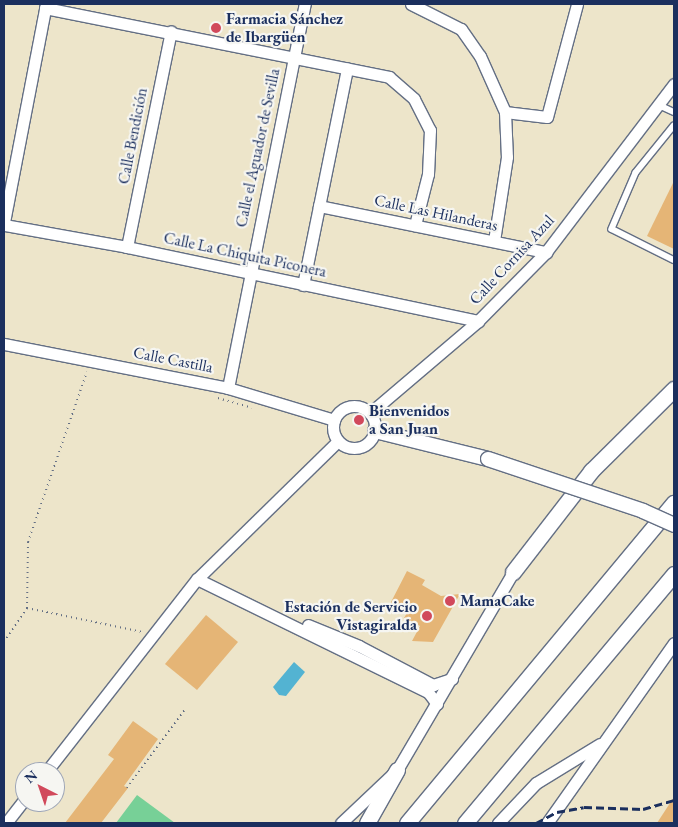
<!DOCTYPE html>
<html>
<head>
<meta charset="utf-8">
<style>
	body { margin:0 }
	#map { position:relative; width:678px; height:827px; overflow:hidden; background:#ede5ca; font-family:"EB Garamond",serif }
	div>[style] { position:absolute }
	.green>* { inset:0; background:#77d097 }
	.water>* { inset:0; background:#53b3d2 }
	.building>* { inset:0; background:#e5b576 }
	.path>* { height:2px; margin-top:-1px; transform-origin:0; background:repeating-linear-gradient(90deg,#646f84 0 1px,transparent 0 5px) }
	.roads { filter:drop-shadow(1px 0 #646f84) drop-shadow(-1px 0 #646f84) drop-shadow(0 1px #646f84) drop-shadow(0 -1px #646f84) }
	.service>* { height:5.5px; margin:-2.75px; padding:0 2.75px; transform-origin:2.75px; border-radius:2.75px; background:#fff }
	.minor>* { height:11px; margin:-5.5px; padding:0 5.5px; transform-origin:5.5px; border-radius:5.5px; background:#fff }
	.minor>.ring { margin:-5.5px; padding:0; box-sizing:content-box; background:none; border:11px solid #fff; border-radius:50% }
	.tertiary>* { height:14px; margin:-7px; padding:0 7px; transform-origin:7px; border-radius:7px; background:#fff }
	.secondary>* { height:15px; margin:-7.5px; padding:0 7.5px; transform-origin:7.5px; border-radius:7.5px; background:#fff }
	.rail>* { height:3px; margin-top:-1.5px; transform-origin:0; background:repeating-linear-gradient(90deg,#1b2f5e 0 8px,transparent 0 12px) }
	.bridges { filter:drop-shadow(1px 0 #646f84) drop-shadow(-1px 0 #646f84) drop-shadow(0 1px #646f84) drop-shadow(0 -1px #646f84) }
	.tertiary-bridge>* { height:14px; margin:-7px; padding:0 7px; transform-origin:7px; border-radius:7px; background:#fff }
	.dots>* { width:14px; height:14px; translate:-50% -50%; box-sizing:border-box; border:2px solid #f6f6f2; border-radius:50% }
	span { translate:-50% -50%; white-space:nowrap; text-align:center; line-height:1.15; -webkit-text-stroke:4.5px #f6f6f2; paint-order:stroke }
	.poi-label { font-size:16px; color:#1b2f5e; font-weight:700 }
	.left { translate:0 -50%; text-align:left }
	.right { translate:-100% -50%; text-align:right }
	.street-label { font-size:16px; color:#1b2f5e }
	.frame { position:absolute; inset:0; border:5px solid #1b2f5e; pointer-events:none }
	.north { position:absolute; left:15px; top:762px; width:50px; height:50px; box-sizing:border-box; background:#f6f6f2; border:1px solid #9ea6b7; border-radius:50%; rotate:319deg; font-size:14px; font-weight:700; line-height:20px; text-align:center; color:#1b2f5e }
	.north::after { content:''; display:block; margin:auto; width:18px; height:22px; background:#d1495b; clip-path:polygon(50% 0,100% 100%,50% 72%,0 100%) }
</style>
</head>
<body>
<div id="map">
	<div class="green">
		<div style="clip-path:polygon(137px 795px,175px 823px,116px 823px)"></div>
	</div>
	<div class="water">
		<div style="clip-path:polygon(294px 662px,305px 672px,286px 696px,279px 695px,273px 687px)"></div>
	</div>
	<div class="building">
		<div style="clip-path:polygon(674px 181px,674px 249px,647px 236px)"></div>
		<div style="clip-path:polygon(407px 571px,425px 580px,422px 585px,441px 596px,460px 594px,433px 642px,412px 641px,420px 626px,404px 618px,407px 613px,390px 604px)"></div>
		<div style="clip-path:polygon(206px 615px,238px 642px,197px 690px,165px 664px)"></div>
		<div style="clip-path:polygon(133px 721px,158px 739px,124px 786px,128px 788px,101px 823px,65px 823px,114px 759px,108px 755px)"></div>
		<div style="clip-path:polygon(674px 797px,674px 823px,657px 823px)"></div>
	</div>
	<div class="path">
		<div style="left:218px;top:398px;width:35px;rotate:16deg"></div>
		<div style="left:27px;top:608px;width:118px;rotate:11.7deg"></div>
		<div style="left:4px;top:642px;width:41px;rotate:-55.9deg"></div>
		<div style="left:27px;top:608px;width:66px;rotate:-89.1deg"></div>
		<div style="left:28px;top:542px;width:180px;rotate:-70.9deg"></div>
		<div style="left:127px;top:788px;width:99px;rotate:-53.6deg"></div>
	</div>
	<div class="roads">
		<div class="service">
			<div style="left:659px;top:105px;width:17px;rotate:25deg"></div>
			<div style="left:674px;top:126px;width:60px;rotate:129deg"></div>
			<div style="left:636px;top:173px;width:61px;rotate:113.2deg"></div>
			<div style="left:612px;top:229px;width:69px;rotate:26.6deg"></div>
		</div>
		<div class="minor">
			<div style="left:411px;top:4px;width:56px;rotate:26.6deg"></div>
			<div style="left:461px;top:29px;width:33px;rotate:55deg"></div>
			<div style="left:480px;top:56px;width:61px;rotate:65.9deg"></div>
			<div style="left:505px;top:112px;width:45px;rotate:87.5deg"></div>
			<div style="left:507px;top:157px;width:85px;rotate:98.8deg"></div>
			<div style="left:45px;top:8px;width:351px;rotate:11.3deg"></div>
			<div style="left:389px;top:77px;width:33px;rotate:41deg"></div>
			<div style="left:414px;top:99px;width:35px;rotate:63deg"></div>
			<div style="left:430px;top:130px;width:44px;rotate:92.6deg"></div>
			<div style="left:428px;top:174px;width:53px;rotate:104.3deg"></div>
			<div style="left:505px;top:112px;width:42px;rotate:6.8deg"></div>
			<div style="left:547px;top:117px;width:117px;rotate:-75.1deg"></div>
			<div style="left:319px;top:206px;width:232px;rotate:11.5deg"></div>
			<div style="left:4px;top:222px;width:222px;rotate:-79.1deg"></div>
			<div style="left:4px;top:225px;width:125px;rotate:10.1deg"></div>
			<div style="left:127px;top:247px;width:359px;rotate:11.9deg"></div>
			<div style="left:127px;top:247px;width:220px;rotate:-78.5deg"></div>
			<div style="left:303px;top:285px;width:221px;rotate:-78.5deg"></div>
			<div style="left:4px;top:344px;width:228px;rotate:11.1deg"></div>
			<div style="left:228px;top:388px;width:111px;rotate:16.8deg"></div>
			<div style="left:228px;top:388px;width:392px;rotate:-78.7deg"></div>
			<div class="ring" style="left:333px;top:406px;width:31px;height:31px"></div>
			<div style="left:370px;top:413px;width:142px;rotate:-40.4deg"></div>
			<div style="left:478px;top:321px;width:97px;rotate:-45.4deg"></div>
			<div style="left:546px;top:252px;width:211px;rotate:-52.7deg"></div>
			<div style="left:197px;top:579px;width:257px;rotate:26.1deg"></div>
			<div style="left:428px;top:692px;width:15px;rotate:53deg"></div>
			<div style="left:308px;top:625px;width:55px;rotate:22.4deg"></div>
			<div style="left:359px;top:646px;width:84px;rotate:27.8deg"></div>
			<div style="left:433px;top:685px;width:20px;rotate:-18deg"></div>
			<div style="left:46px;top:772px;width:245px;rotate:-52deg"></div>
			<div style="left:197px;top:579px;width:197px;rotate:-44.4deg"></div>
			<div style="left:6px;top:823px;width:31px;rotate:-52deg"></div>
			<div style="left:341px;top:823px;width:77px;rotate:-43.4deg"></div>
			<div style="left:397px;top:770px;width:229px;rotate:-59.6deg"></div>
			<div style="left:498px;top:823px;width:55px;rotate:-46.5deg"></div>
			<div style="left:536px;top:783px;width:75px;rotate:-31.4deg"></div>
			<div style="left:547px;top:823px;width:220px;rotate:-54.8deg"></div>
		</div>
		<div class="tertiary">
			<div style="left:375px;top:431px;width:116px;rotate:13.9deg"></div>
		</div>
		<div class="secondary">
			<div style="left:513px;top:572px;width:128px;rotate:-52.3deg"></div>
			<div style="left:591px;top:471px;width:117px;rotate:-44.7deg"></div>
			<div style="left:367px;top:823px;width:61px;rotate:-60.5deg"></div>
			<div style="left:407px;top:823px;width:417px;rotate:-50.2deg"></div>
			<div style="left:465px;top:823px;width:325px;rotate:-50deg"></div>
		</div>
	</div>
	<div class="rail">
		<div style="left:536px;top:823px;width:24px;rotate:-28deg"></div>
		<div style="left:557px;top:812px;width:27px;rotate:-10deg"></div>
		<div style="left:584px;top:807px;width:59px;rotate:1.9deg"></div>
		<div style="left:643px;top:809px;width:32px;rotate:-16deg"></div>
	</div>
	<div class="bridges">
		<div class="tertiary-bridge">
			<div style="left:488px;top:459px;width:163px;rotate:18.5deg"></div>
			<div style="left:643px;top:511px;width:34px;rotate:24deg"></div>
		</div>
	</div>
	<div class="dots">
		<div style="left:216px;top:28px;background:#d1495b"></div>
		<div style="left:359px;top:420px;background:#d1495b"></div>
		<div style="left:450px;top:601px;background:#d1495b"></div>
		<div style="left:427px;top:616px;background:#d1495b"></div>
	</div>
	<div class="poi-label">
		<span class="left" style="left:226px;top:28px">Farmacia Sánchez<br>de Ibargüen</span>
		<span class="left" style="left:369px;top:420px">Bienvenidos<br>a San Juan</span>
		<span class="left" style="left:460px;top:601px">MamaCake</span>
		<span class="right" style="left:417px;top:616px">Estación de Servicio<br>Vistagiralda</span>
	</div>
	<div class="street-label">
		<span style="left:133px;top:136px;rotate:-79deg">Calle Bendición</span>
		<span style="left:258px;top:148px;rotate:-78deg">Calle el Aguador de Sevilla</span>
		<span style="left:436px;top:213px;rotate:12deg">Calle Las Hilanderas</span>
		<span style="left:245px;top:255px;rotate:12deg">Calle La Chiquita Piconera</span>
		<span style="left:512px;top:260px;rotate:-47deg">Calle Cornisa Azul</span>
		<span style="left:173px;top:360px;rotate:11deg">Calle Castilla</span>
	</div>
	<div class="frame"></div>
	<div class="north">N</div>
</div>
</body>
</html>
